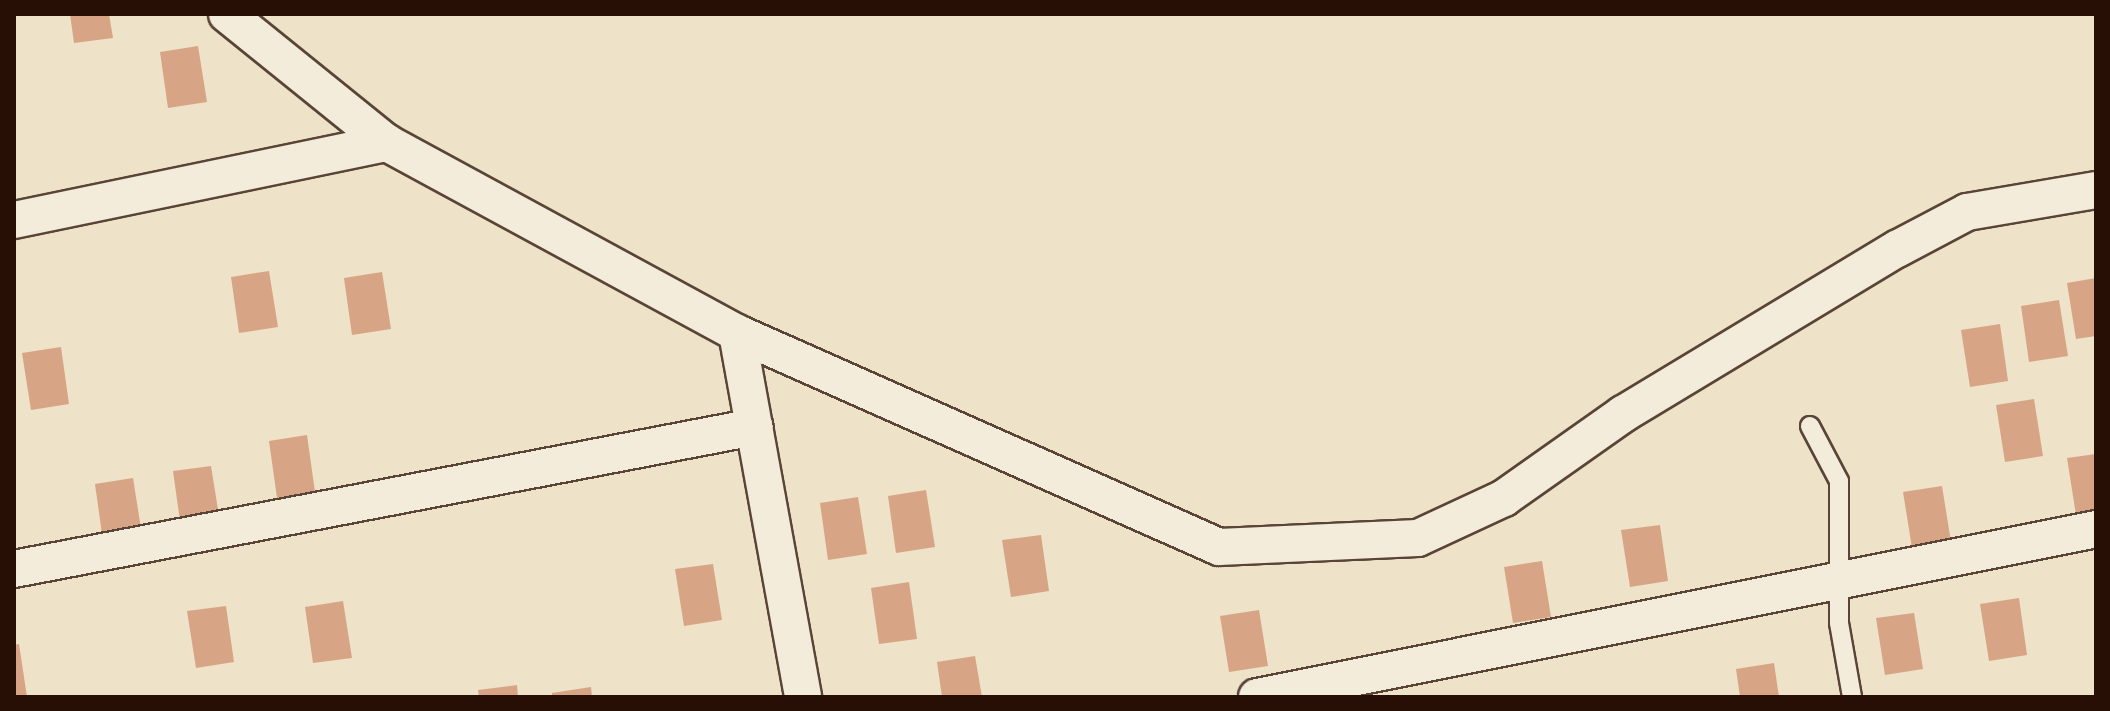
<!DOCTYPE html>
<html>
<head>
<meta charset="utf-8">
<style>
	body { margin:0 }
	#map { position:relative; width:2110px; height:711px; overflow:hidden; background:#eee2c8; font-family:Alegreya,serif }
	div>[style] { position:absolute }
	.building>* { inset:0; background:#d7a585 }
	.roads { filter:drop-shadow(2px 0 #594436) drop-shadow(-2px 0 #594436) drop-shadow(0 2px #594436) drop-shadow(0 -2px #594436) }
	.service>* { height:18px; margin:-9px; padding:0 9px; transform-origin:9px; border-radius:9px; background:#f4ecdb }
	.minor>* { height:36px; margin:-18px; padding:0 18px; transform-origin:18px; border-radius:18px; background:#f4ecdb }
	span { translate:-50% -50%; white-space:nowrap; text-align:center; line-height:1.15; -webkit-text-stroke:6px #f4ecdb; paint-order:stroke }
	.frame { position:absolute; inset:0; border:16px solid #270f05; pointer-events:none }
</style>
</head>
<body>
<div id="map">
	<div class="building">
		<div style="clip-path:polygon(70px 14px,109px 14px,113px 38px,74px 43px)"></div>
		<div style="clip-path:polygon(198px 46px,207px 102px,168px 108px,160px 52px)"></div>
		<div style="clip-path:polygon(269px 271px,278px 327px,239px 333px,231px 277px)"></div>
		<div style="clip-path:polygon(382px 272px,391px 329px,352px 335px,344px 278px)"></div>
		<div style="clip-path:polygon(2096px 278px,2096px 336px,2076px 339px,2067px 283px)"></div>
		<div style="clip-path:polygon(2059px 300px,2068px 356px,2029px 362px,2021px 306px)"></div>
		<div style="clip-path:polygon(2000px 324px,2008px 381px,1970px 387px,1961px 330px)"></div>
		<div style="clip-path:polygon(61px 347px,69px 404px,31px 410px,22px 353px)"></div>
		<div style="clip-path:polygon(2034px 399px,2043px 456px,2005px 462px,1996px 405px)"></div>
		<div style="clip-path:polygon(307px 435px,315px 492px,277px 498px,269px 441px)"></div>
		<div style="clip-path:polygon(2096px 454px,2096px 512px,2076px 515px,2067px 458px)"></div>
		<div style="clip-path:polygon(211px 466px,220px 522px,181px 528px,173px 471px)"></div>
		<div style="clip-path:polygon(133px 478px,142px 535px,103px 541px,95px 484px)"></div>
		<div style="clip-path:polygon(1942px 486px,1951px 542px,1912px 548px,1903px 492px)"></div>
		<div style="clip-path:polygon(926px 490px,935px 547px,896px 553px,888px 496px)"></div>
		<div style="clip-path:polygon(858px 497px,867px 554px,828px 560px,820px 503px)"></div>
		<div style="clip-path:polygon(1660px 525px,1668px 581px,1630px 587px,1621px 530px)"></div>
		<div style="clip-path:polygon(1041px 535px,1049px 591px,1011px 597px,1002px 540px)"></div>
		<div style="clip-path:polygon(1542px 561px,1551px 617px,1513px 623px,1504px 567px)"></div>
		<div style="clip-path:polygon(713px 564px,722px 620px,684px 626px,675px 569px)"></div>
		<div style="clip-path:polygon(909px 582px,917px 639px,879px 644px,871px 588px)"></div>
		<div style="clip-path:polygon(2019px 598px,2027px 655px,1989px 661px,1980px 604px)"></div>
		<div style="clip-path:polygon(343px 601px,352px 658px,313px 663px,305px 607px)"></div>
		<div style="clip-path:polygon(226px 606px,234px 662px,196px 668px,187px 611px)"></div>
		<div style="clip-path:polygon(1259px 610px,1268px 666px,1229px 672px,1220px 616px)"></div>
		<div style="clip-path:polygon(1914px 613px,1923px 669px,1885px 675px,1876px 618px)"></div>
		<div style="clip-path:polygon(19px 644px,27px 697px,14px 697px,14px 645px)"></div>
		<div style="clip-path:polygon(975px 656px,982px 697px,942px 697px,937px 662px)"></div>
		<div style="clip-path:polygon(1774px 663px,1779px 697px,1740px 697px,1736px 669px)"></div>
		<div style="clip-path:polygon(517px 685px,518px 697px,479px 697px,478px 690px)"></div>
		<div style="clip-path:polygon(591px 687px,592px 697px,552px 697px,552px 693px)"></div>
	</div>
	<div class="roads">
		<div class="service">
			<div style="left:1810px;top:426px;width:62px;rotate:62.2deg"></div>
			<div style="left:1839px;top:481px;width:142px;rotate:90deg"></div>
			<div style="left:1839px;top:623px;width:75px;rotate:80deg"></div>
		</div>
		<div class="minor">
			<div style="left:227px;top:14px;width:206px;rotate:38.9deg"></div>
			<div style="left:387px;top:143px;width:398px;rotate:28.5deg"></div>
			<div style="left:737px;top:333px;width:370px;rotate:79.7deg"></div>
			<div style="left:14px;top:220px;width:381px;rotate:-11.7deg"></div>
			<div style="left:737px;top:333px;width:527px;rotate:23.94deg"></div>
			<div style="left:1219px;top:547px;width:199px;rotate:-2.6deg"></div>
			<div style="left:1418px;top:538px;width:95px;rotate:-24.9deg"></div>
			<div style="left:1504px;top:498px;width:146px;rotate:-35.2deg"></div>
			<div style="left:1623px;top:414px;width:320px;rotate:-31.1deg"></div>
			<div style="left:1897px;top:249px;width:79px;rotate:-27.9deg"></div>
			<div style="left:1967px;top:212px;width:131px;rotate:-9.7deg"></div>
			<div style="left:14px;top:569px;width:754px;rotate:-10.86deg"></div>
			<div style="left:1257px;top:697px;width:856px;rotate:-11.32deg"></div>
		</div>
	</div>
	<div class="frame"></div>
</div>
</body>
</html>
